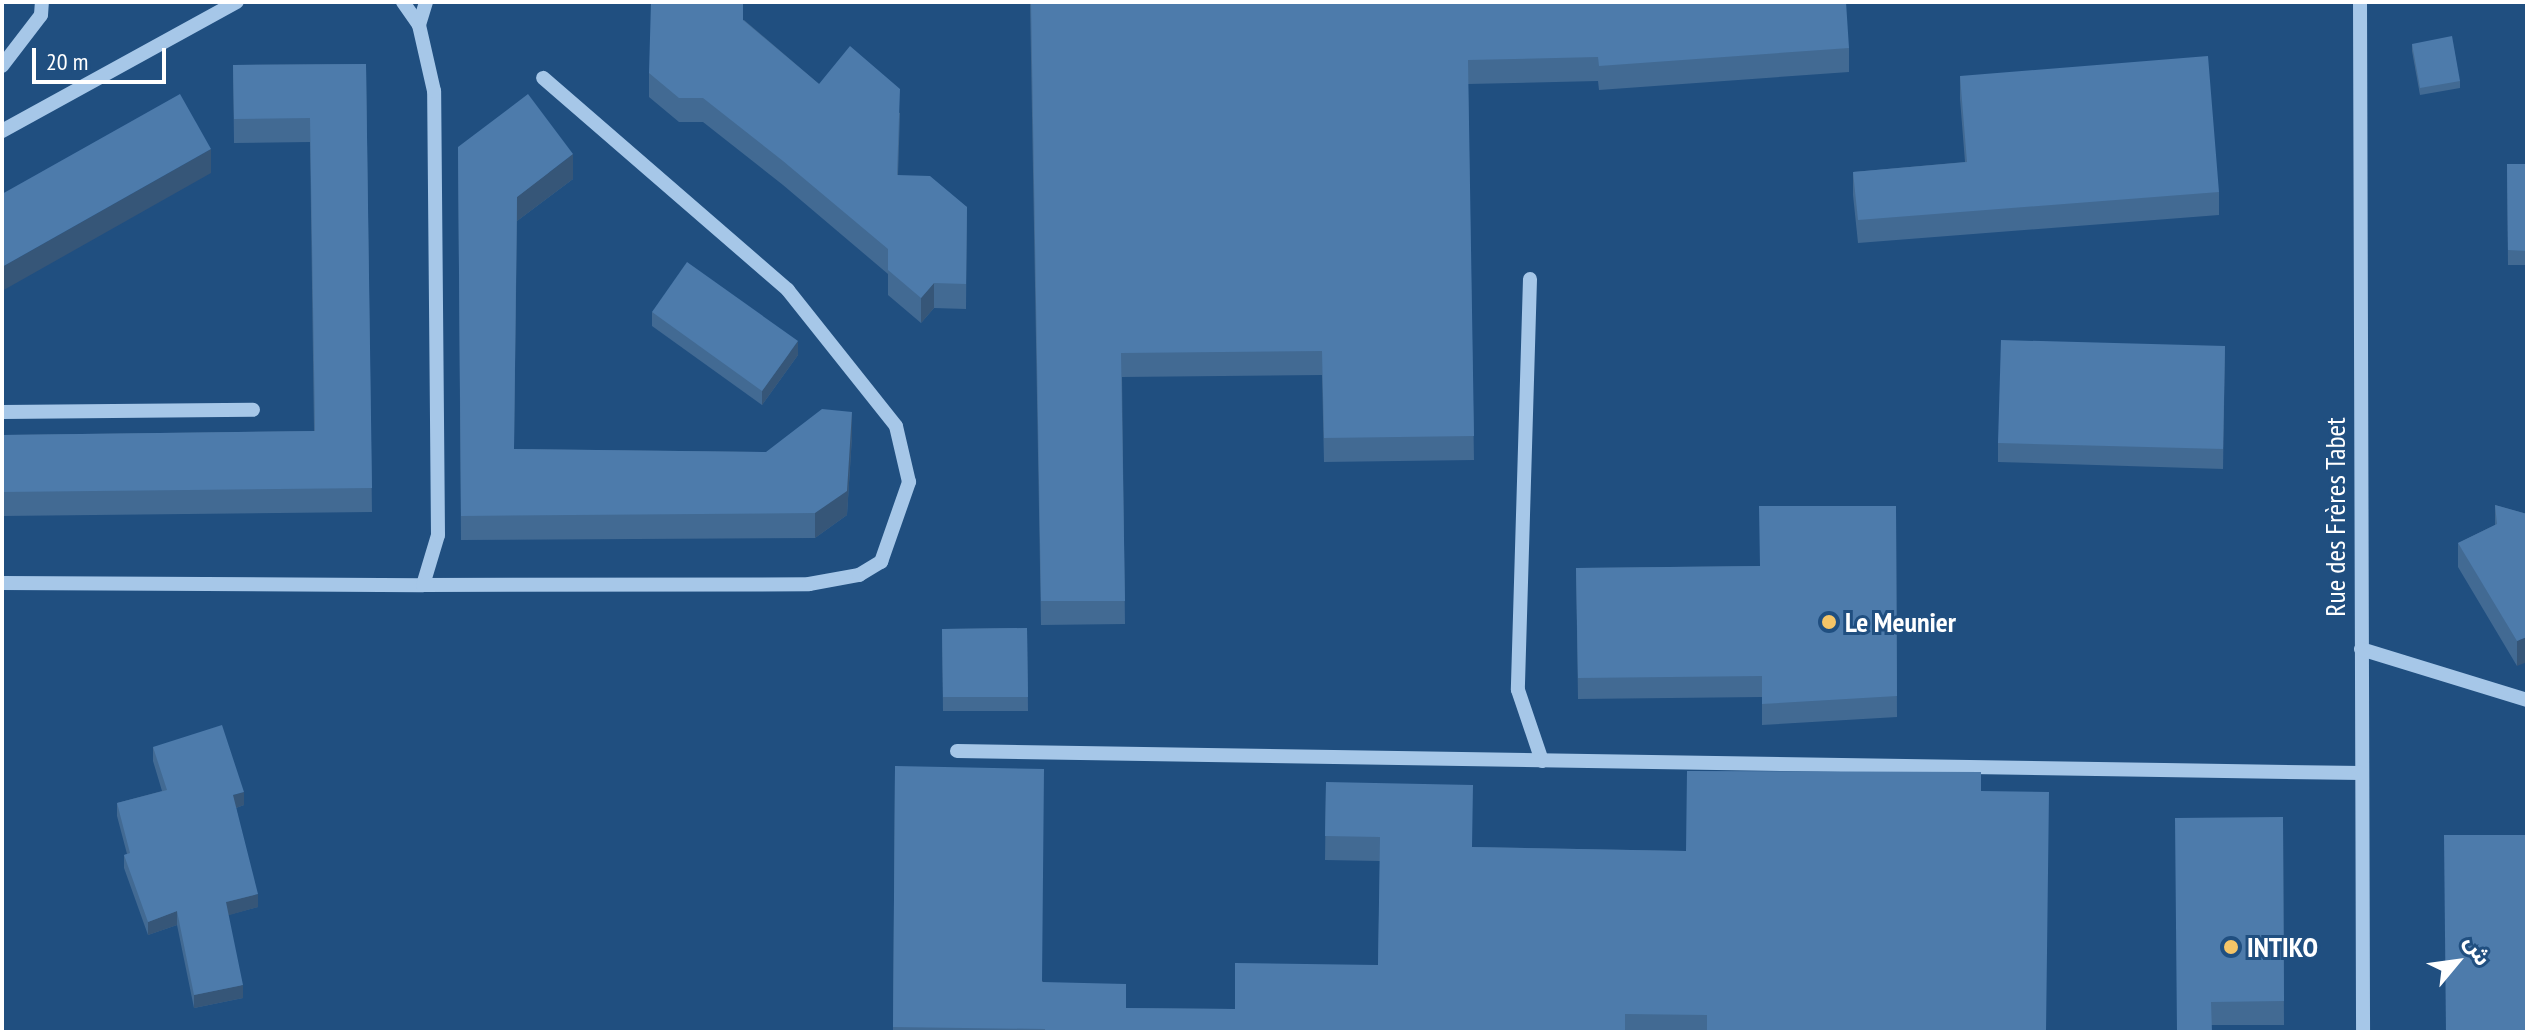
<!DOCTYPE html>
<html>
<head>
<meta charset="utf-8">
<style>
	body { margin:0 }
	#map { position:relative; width:2529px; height:1034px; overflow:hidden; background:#204f80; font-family:"PT Sans Narrow","Noto Sans Arabic",sans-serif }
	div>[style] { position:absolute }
	.minor>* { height:14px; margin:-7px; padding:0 7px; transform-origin:7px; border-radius:7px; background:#a6c7e8 }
	.wall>* { inset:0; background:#426a93 }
	.shaded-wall>* { inset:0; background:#365678 }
	.building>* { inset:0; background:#4d7bab }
	.dots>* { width:22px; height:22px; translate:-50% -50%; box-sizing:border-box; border:4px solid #204f80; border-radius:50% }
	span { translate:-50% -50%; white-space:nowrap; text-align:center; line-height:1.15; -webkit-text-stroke:6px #204f80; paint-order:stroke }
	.street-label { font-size:28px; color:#fff }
	.poi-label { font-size:28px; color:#fff; font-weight:700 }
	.left { translate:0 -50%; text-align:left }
	.frame { position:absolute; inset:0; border:4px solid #fff; pointer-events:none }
	.north { position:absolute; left:2417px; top:922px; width:80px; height:80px; -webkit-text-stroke:6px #204f80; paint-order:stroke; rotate:61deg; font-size:22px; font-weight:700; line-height:32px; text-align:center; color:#fff }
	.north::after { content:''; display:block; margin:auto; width:28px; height:36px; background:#fff; clip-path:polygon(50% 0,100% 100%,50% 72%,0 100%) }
	.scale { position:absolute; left:32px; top:48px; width:134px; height:36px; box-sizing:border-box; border:4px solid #fff; border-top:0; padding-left:10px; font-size:24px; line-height:28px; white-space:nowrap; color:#fff; -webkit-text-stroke:6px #204f80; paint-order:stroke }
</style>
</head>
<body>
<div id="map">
	<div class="minor">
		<div style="left:2360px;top:2px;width:1030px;rotate:89.83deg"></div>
		<div style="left:419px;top:25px;width:24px;rotate:-73deg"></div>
		<div style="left:2px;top:66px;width:64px;rotate:-52.6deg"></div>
		<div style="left:41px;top:15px;width:13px;rotate:-86deg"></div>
		<div style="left:2px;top:131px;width:268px;rotate:-28.8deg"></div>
		<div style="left:1530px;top:279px;width:411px;rotate:91.7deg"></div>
		<div style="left:1518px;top:690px;width:75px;rotate:71.3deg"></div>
		<div style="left:2px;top:412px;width:251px;rotate:-0.5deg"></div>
		<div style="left:2px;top:583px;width:421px;rotate:0.3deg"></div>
		<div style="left:423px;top:585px;width:52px;rotate:-73.3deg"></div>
		<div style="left:438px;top:535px;width:444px;rotate:-90.5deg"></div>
		<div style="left:434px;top:91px;width:68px;rotate:-102.8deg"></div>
		<div style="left:419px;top:25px;width:28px;rotate:-125deg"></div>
		<div style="left:423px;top:585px;width:386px;rotate:-0.1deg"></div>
		<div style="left:809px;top:584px;width:51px;rotate:-10.2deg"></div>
		<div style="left:859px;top:575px;width:26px;rotate:-31deg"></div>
		<div style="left:881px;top:562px;width:85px;rotate:-70.7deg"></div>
		<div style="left:909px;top:482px;width:57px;rotate:-103.1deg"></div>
		<div style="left:896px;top:426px;width:174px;rotate:-128.5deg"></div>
		<div style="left:788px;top:290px;width:324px;rotate:-139.1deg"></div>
		<div style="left:2361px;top:649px;width:174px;rotate:17.1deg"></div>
		<div style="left:957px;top:751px;width:1405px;rotate:0.9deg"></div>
	</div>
	<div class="wall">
		<div style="clip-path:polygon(1030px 2px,1849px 48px,1849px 72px,1599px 90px,1598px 81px,1468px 84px,1474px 460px,1324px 462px,1322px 375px,1122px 377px,1125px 624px,1041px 625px)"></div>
		<div style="clip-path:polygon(744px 20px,819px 84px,900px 113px,898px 175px,967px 207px,966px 309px,934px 308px,921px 323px,888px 295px,888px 274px,783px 185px,703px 122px,679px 122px,649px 97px,649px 73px)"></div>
		<div style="clip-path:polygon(2412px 44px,2460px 81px,2460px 88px,2420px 95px,2412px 51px)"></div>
		<div style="clip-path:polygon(366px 64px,372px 512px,2px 516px,2px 435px,314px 431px,310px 142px,234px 143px,233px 65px)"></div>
		<div style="clip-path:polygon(1960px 76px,2219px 192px,2219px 215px,1858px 243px,1853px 195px,1853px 172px,1965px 162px,1960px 99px)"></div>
		<div style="clip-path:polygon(458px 147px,573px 179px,517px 221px,514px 449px,766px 452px,852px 436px,847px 515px,815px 538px,461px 540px)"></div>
		<div style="clip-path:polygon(2507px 164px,2527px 164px,2527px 265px,2508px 265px)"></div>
		<div style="clip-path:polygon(652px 312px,798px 355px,762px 405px,652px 326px)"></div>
		<div style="clip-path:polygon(2225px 346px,2223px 469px,1998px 462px,1998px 443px)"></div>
		<div style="clip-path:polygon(2495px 505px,2527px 514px,2517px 666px,2458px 567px,2458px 543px,2495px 525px)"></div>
		<div style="clip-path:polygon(1896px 506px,1897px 717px,1762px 725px,1762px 697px,1578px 699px,1576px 568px,1760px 566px)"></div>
		<div style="clip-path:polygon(1027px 628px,1028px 711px,943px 711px,942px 629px)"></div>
		<div style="clip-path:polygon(153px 747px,244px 805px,236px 808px,258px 907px,228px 915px,243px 998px,194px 1008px,177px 925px,148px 935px,124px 868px,124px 855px,127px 854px,117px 816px,117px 803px,162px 791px,153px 761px)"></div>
		<div style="clip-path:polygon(895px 766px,1043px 982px,1126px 1008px,1235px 1009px,1378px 965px,1380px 861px,1325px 860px,1326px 782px,1472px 847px,1686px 851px,1981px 791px,2046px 1032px,893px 1032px)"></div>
		<div style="clip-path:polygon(2283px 817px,2284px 1025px,2212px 1025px,2177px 1032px)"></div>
	</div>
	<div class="shaded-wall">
		<div style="clip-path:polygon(211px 149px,211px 173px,2px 291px,2px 267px)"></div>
		<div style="clip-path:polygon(573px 154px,573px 179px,517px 221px,517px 197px)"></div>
		<div style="clip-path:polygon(934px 283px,934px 308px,921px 323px,921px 298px)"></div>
		<div style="clip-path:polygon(798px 341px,798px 355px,762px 405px,762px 391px)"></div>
		<div style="clip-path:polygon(852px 412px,852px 436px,847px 515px,815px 538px,815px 513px)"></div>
		<div style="clip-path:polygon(2527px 637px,2527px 662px,2517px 666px,2517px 641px)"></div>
		<div style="clip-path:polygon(244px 792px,244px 805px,233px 809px,233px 795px)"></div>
		<div style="clip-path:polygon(258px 894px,258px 907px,226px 916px,226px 902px)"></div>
		<div style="clip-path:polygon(177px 911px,177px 925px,148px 935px,148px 922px)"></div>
		<div style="clip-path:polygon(243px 985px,243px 998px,194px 1008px,194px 995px)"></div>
	</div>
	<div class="building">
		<div style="clip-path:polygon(651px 2px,743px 2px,743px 20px,819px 84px,850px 46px,900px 89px,897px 175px,930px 176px,967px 207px,966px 284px,934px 283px,921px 298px,888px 270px,888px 249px,783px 161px,703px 98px,679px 98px,649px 73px)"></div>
		<div style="clip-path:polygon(1031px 2px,1846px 2px,1849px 48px,1599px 66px,1598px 57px,1468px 60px,1474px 436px,1324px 438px,1322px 351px,1121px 353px,1125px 601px,1041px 601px)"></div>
		<div style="clip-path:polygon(2452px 36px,2460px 81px,2420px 88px,2412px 44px)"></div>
		<div style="clip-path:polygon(2208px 56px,2219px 192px,1858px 220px,1853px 172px,1967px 162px,1960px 76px)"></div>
		<div style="clip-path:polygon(366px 64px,372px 488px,2px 492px,2px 435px,315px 431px,310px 118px,234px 119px,233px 65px)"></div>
		<div style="clip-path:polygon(180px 94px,211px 149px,2px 267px,2px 194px)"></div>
		<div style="clip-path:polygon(528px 94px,573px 154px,517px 197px,514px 449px,766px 452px,822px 409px,852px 412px,847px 491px,815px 513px,461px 516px,458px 147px)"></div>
		<div style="clip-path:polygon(2507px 164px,2527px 164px,2527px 251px,2508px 250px)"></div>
		<div style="clip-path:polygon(687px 262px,798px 341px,762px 391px,652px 312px)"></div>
		<div style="clip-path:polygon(2001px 340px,2225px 346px,2223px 449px,1998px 443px)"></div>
		<div style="clip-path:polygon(2495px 505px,2527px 514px,2527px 637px,2517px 641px,2458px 543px,2497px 524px)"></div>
		<div style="clip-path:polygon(1759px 506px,1896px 506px,1897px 696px,1762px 704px,1762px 676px,1578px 678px,1576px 568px,1760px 566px)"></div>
		<div style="clip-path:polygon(1027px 628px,1028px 697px,943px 697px,942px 629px)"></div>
		<div style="clip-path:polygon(222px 725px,244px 792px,233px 795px,258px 894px,226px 902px,243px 985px,194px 995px,177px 911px,148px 922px,124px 855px,130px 853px,117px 803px,167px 790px,153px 747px)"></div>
		<div style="clip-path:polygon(895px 766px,1044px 769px,1042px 982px,1126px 984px,1126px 1008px,1235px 1009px,1235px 963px,1378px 965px,1380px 837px,1325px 836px,1326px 782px,1473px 785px,1472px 847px,1686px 851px,1687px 771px,1981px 772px,1981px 791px,2049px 792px,2046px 1032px,1707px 1032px,1707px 1015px,1625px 1014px,1625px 1032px,1045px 1032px,1045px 1029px,893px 1027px)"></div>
		<div style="clip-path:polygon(2283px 817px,2284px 1001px,2211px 1002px,2212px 1032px,2177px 1032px,2175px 818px)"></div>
		<div style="clip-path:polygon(2444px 835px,2527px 835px,2527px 1032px,2446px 1032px)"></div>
	</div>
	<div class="dots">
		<div style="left:1829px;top:622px;background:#f5c567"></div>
		<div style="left:2231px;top:947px;background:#f5c567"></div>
	</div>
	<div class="street-label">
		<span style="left:2335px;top:517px;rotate:-90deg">Rue des Frères Tabet</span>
	</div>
	<div class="poi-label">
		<span class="left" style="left:1845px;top:622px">Le Meunier</span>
		<span class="left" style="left:2247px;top:947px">INTIKO</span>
	</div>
	<div class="frame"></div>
	<div class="north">ش</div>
	<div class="scale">20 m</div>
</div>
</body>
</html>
